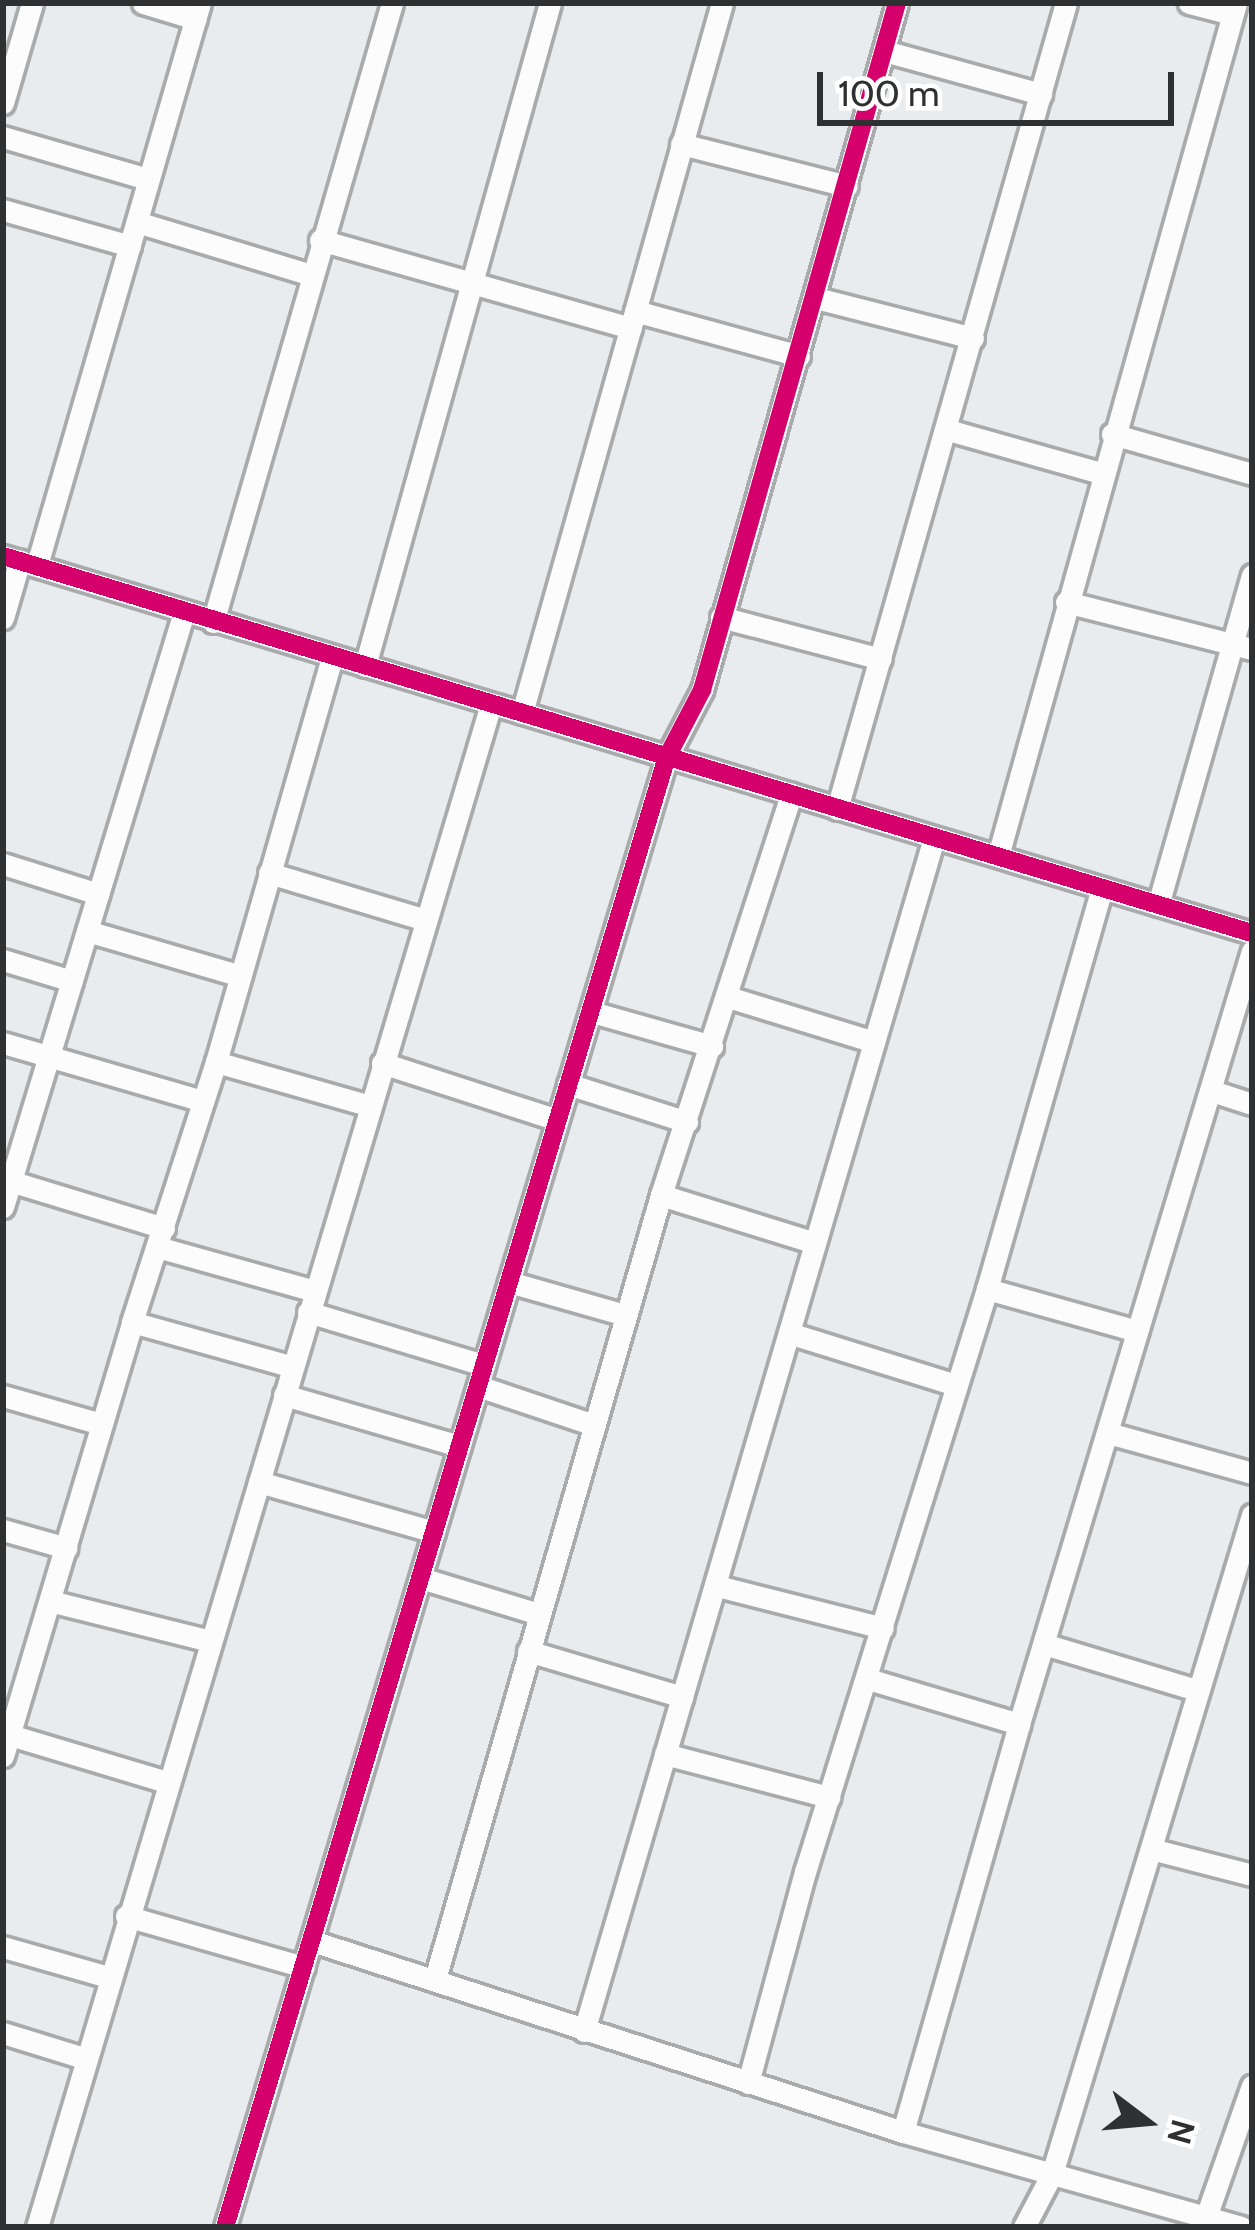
<!DOCTYPE html>
<html>
<head>
<meta charset="utf-8">
<style>
	body { margin:0 }
	#map { position:relative; width:1255px; height:2230px; overflow:hidden; background:#e9ecee; font-family:Cabin,sans-serif }
	div>[style] { position:absolute }
	.roads { filter:drop-shadow(3px 0 #a8aaab) drop-shadow(-3px 0 #a8aaab) drop-shadow(0 3px #a8aaab) drop-shadow(0 -3px #a8aaab) }
	.minor>* { height:21px; margin:-10.5px; padding:0 10.5px; transform-origin:10.5px; border-radius:10.5px; background:#fcfcfc }
	.cycleway>* { height:18px; margin:-9px; padding:0 9px; transform-origin:9px; border-radius:9px; background:#d6006c }
	span { translate:-50% -50%; white-space:nowrap; text-align:center; line-height:1.15; -webkit-text-stroke:9px #fff; paint-order:stroke }
	.frame { position:absolute; inset:0; border:6px solid #2e3031; pointer-events:none }
	.north { position:absolute; left:1087px; top:2062px; width:120px; height:120px; -webkit-text-stroke:9px #fff; paint-order:stroke; rotate:106deg; font-size:33px; font-weight:700; line-height:48px; text-align:center; color:#2e3031 }
	.north::after { content:''; display:block; margin:auto; width:42px; height:54px; background:#2e3031; clip-path:polygon(50% 0,100% 100%,50% 72%,0 100%) }
	.scale { position:absolute; left:817px; top:72px; width:357px; height:54px; box-sizing:border-box; border:6px solid #2e3031; border-top:0; padding-left:15px; font-size:36px; line-height:42px; white-space:nowrap; color:#2e3031; -webkit-text-stroke:9px #fff; paint-order:stroke }
</style>
</head>
<body>
<div id="map">
	<div class="roads">
		<div class="minor">
			<div style="left:143px;top:3px;width:55px;rotate:16.8deg"></div>
			<div style="left:1189px;top:3px;width:44px;rotate:14.3deg"></div>
			<div style="left:884px;top:51px;width:163px;rotate:15.3deg"></div>
			<div style="left:3px;top:103px;width:104px;rotate:-73.8deg"></div>
			<div style="left:3px;top:137px;width:151px;rotate:16.2deg"></div>
			<div style="left:681px;top:144px;width:171px;rotate:14.2deg"></div>
			<div style="left:3px;top:210px;width:132px;rotate:15.8deg"></div>
			<div style="left:137px;top:222px;width:182px;rotate:16.9deg"></div>
			<div style="left:320px;top:240px;width:323px;rotate:15.8deg"></div>
			<div style="left:816px;top:298px;width:162px;rotate:14.3deg"></div>
			<div style="left:635px;top:311px;width:170px;rotate:15.3deg"></div>
			<div style="left:948px;top:430px;width:159px;rotate:15.7deg"></div>
			<div style="left:1112px;top:434px;width:146px;rotate:15.9deg"></div>
			<div style="left:3px;top:556px;width:1305px;rotate:16.8deg"></div>
			<div style="left:37px;top:565px;width:585px;rotate:-73.83deg"></div>
			<div style="left:1066px;top:602px;width:192px;rotate:14.2deg"></div>
			<div style="left:721px;top:617px;width:165px;rotate:14.7deg"></div>
			<div style="left:3px;top:618px;width:60px;rotate:-73.7deg"></div>
			<div style="left:213px;top:622px;width:644px;rotate:-73.87deg"></div>
			<div style="left:365px;top:666px;width:688px;rotate:-74.41deg"></div>
			<div style="left:522px;top:713px;width:738px;rotate:-74.27deg"></div>
			<div style="left:837px;top:809px;width:838px;rotate:-74.14deg"></div>
			<div style="left:998px;top:856px;width:886px;rotate:-74.41deg"></div>
			<div style="left:3px;top:864px;width:100px;rotate:17.5deg"></div>
			<div style="left:269px;top:873px;width:164px;rotate:16.7deg"></div>
			<div style="left:1158px;top:905px;width:343px;rotate:-74.1deg"></div>
			<div style="left:87px;top:931px;width:160px;rotate:16.3deg"></div>
			<div style="left:3px;top:960px;width:72px;rotate:16.9deg"></div>
			<div style="left:728px;top:997px;width:153px;rotate:17.1deg"></div>
			<div style="left:592px;top:1012px;width:125px;rotate:15.8deg"></div>
			<div style="left:3px;top:1043px;width:207px;rotate:16.2deg"></div>
			<div style="left:216px;top:1062px;width:157px;rotate:15.9deg"></div>
			<div style="left:382px;top:1063px;width:184px;rotate:18deg"></div>
			<div style="left:568px;top:1084px;width:125px;rotate:17.7deg"></div>
			<div style="left:1212px;top:1091px;width:42px;rotate:18deg"></div>
			<div style="left:10px;top:1181px;width:161px;rotate:17deg"></div>
			<div style="left:661px;top:1195px;width:161px;rotate:17.3deg"></div>
			<div style="left:3px;top:1207px;width:622px;rotate:-73.08deg"></div>
			<div style="left:157px;top:1247px;width:164px;rotate:15.6deg"></div>
			<div style="left:509px;top:1282px;width:121px;rotate:15.9deg"></div>
			<div style="left:987px;top:1289px;width:156px;rotate:15.6deg"></div>
			<div style="left:308px;top:1312px;width:184px;rotate:16.8deg"></div>
			<div style="left:132px;top:1322px;width:167px;rotate:15.6deg"></div>
			<div style="left:792px;top:1334px;width:172px;rotate:17.3deg"></div>
			<div style="left:478px;top:1386px;width:122px;rotate:18.6deg"></div>
			<div style="left:284px;top:1395px;width:183px;rotate:16.2deg"></div>
			<div style="left:3px;top:1396px;width:102px;rotate:15.9deg"></div>
			<div style="left:1108px;top:1433px;width:149px;rotate:15.5deg"></div>
			<div style="left:259px;top:1482px;width:182px;rotate:15.9deg"></div>
			<div style="left:3px;top:1530px;width:66px;rotate:15.9deg"></div>
			<div style="left:421px;top:1578px;width:123px;rotate:17deg"></div>
			<div style="left:717px;top:1586px;width:171px;rotate:14.2deg"></div>
			<div style="left:50px;top:1601px;width:165px;rotate:14deg"></div>
			<div style="left:1044px;top:1644px;width:159px;rotate:16.8deg"></div>
			<div style="left:528px;top:1651px;width:161px;rotate:16.6deg"></div>
			<div style="left:868px;top:1679px;width:158px;rotate:16.6deg"></div>
			<div style="left:10px;top:1735px;width:164px;rotate:16.7deg"></div>
			<div style="left:665px;top:1754px;width:170px;rotate:14.7deg"></div>
			<div style="left:3px;top:1756px;width:453px;rotate:-73.4deg"></div>
			<div style="left:132px;top:1322px;width:273px;rotate:-72.1deg"></div>
			<div style="left:216px;top:1062px;width:421px;rotate:-74deg"></div>
			<div style="left:1151px;top:1849px;width:104px;rotate:14.4deg"></div>
			<div style="left:126px;top:1916px;width:185px;rotate:16deg"></div>
			<div style="left:312px;top:1941px;width:621px;rotate:17.91deg"></div>
			<div style="left:903px;top:2132px;width:351px;rotate:15.7deg"></div>
			<div style="left:3px;top:1947px;width:109px;rotate:15.9deg"></div>
			<div style="left:435px;top:1979px;width:816px;rotate:-73.92deg"></div>
			<div style="left:661px;top:1195px;width:422px;rotate:-72deg"></div>
			<div style="left:584px;top:2031px;width:1243px;rotate:-73.65deg"></div>
			<div style="left:3px;top:2033px;width:85px;rotate:17.2deg"></div>
			<div style="left:748px;top:2083px;width:219px;rotate:-74.9deg"></div>
			<div style="left:805px;top:1872px;width:611px;rotate:-72.66deg"></div>
			<div style="left:987px;top:1289px;width:417px;rotate:-74deg"></div>
			<div style="left:903px;top:2132px;width:424px;rotate:-74.1deg"></div>
			<div style="left:1019px;top:1724px;width:807px;rotate:-73.23deg"></div>
			<div style="left:1206px;top:2217px;width:139px;rotate:-70.7deg"></div>
			<div style="left:37px;top:2227px;width:1589px;rotate:-73.4deg"></div>
			<div style="left:225px;top:2227px;width:1535px;rotate:-73.27deg"></div>
			<div style="left:667px;top:757px;width:76px;rotate:-62.4deg"></div>
			<div style="left:702px;top:690px;width:714px;rotate:-74.15deg"></div>
			<div style="left:1024px;top:2227px;width:60px;rotate:-62.2deg"></div>
			<div style="left:1052px;top:2174px;width:689px;rotate:-73.12deg"></div>
		</div>
	</div>
	<div class="cycleway">
		<div style="left:3px;top:556px;width:1305px;rotate:16.8deg"></div>
		<div style="left:225px;top:2227px;width:1535px;rotate:-73.27deg"></div>
		<div style="left:667px;top:757px;width:76px;rotate:-62.4deg"></div>
		<div style="left:702px;top:690px;width:714px;rotate:-74.15deg"></div>
	</div>
	<div class="frame"></div>
	<div class="north">N</div>
	<div class="scale">100 m</div>
</div>
</body>
</html>
